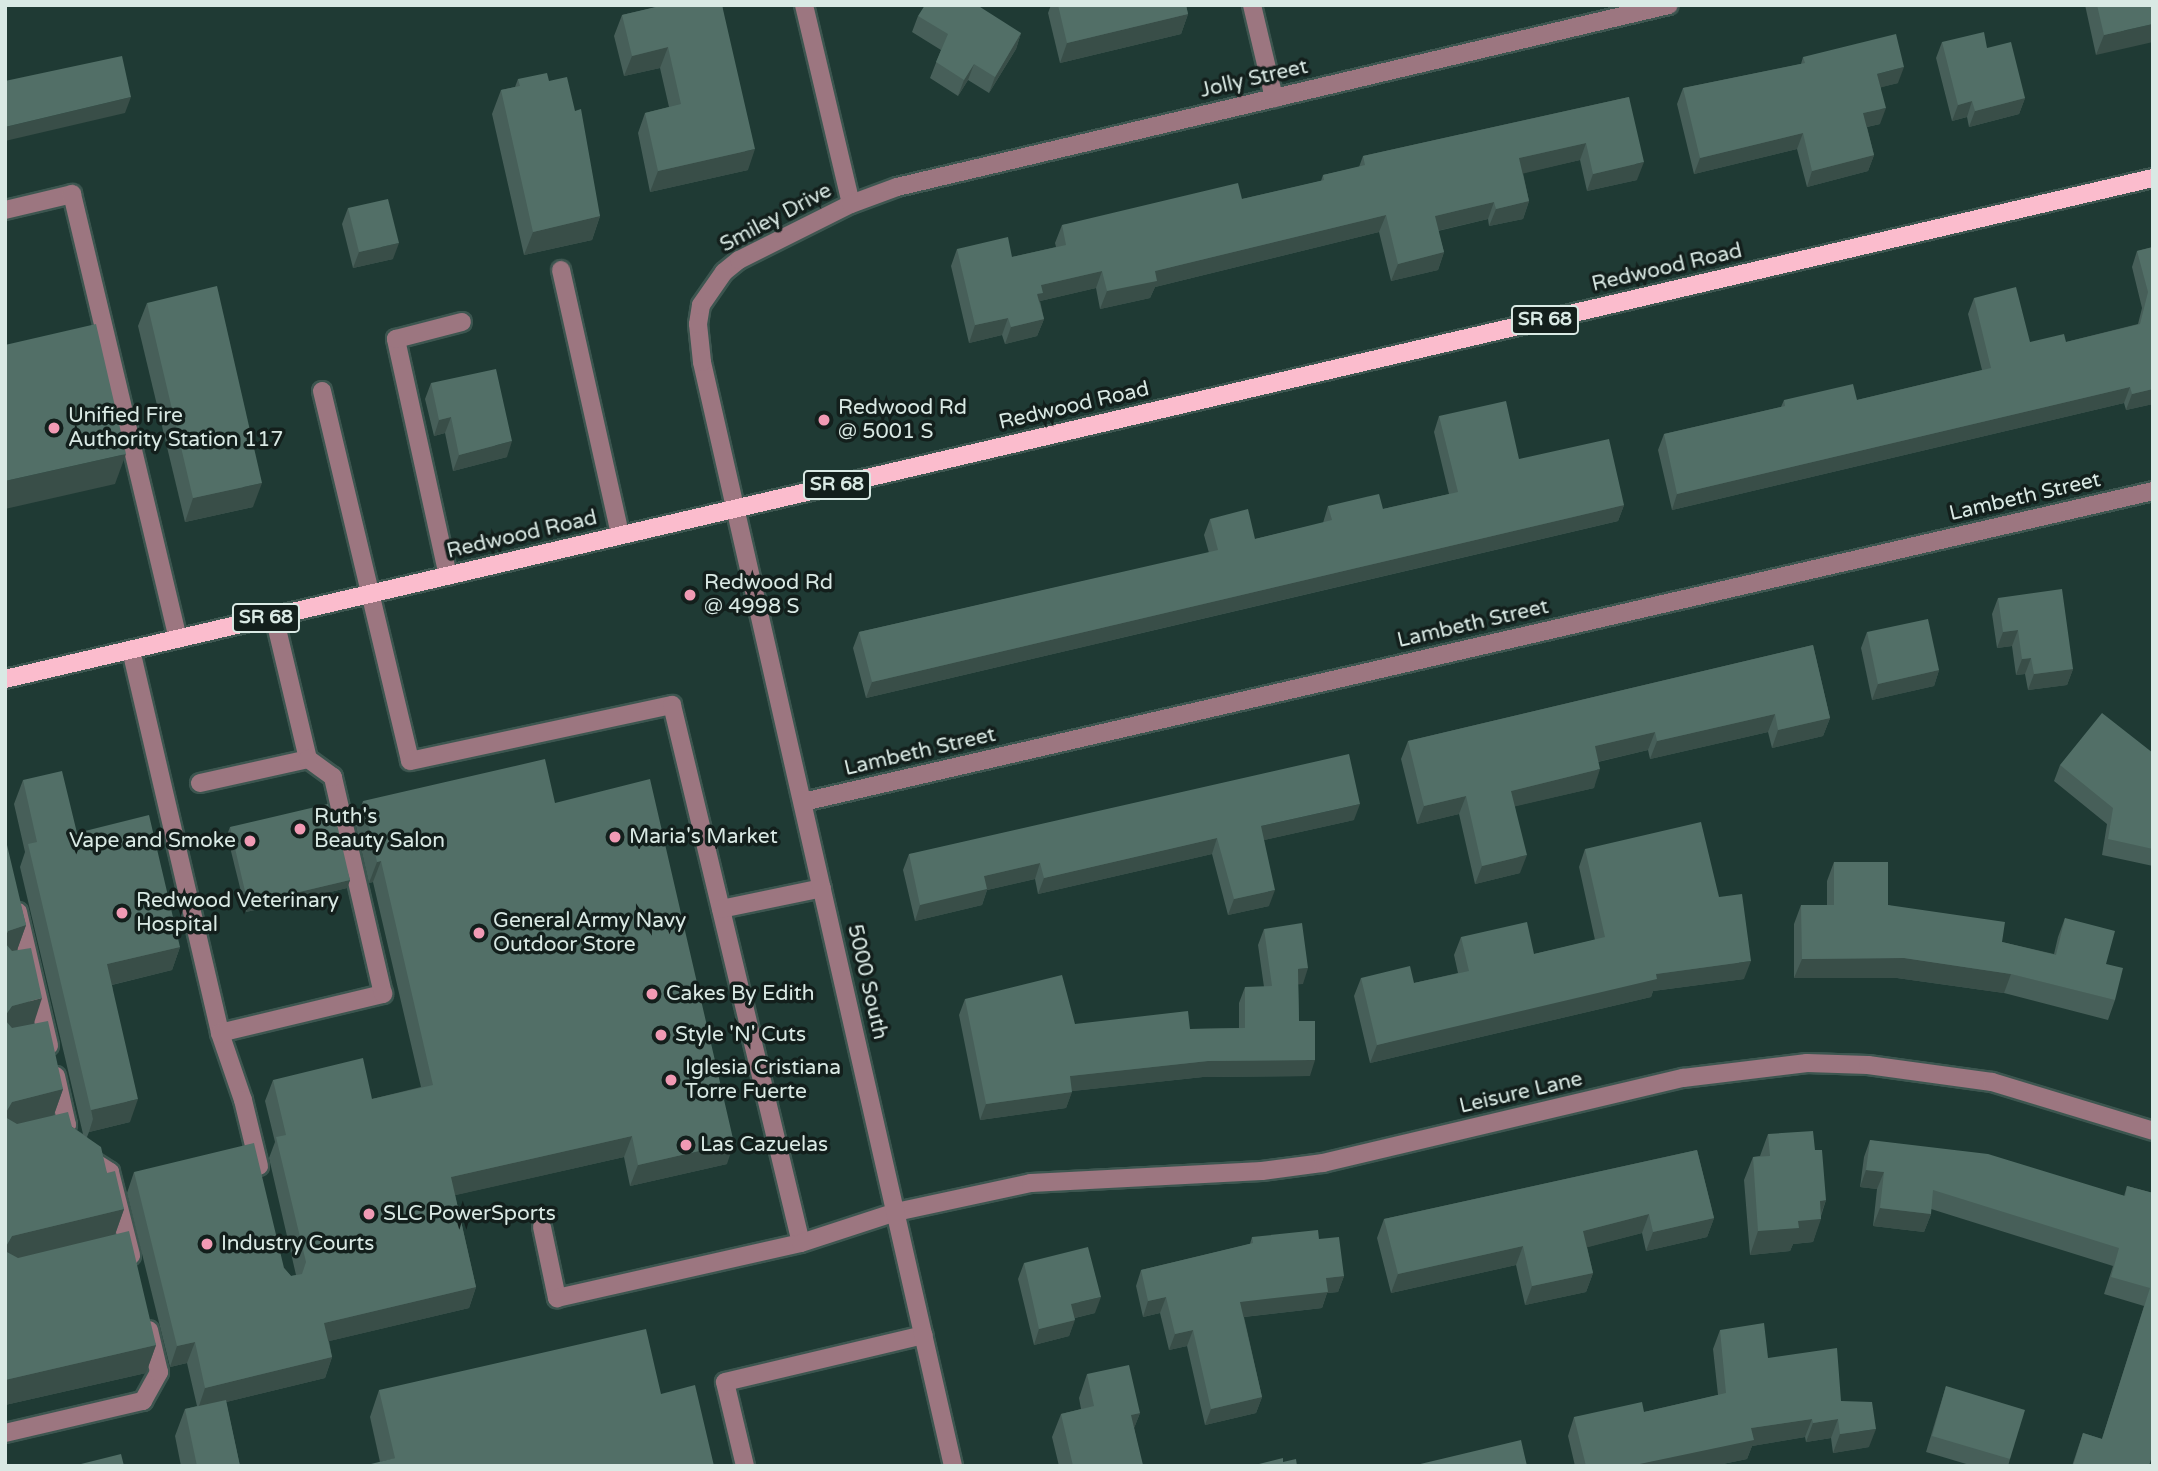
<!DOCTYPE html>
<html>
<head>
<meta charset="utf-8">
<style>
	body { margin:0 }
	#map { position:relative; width:2158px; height:1471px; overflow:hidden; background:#1f3a34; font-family:"Varela Round",sans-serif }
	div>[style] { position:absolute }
	.roads { filter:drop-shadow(2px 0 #3d5650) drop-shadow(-2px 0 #3d5650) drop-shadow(0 2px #3d5650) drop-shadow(0 -2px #3d5650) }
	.minor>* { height:18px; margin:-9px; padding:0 9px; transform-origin:9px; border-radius:9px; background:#9c7680 }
	.major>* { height:18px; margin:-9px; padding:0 9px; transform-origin:9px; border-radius:9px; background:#fbbccd }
	.wall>* { inset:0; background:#475f59 }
	.shaded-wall>* { inset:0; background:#394e48 }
	.building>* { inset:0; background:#526f67 }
	.dots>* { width:19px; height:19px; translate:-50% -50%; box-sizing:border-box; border:4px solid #131f1c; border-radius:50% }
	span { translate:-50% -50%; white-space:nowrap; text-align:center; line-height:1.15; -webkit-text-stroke:7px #131f1c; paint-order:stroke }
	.shield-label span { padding:2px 5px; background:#131f1c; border:2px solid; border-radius:5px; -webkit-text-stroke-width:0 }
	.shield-label { font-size:19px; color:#d9e9e4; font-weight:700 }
	.street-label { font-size:21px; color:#d9e9e4 }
	.poi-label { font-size:21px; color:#d9e9e4 }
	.left { translate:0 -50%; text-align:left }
	.right { translate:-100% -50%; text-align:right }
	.frame { position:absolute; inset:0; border:7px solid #d9e9e4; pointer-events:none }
</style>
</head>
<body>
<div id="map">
	<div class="roads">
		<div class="minor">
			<div style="left:804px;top:5px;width:204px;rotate:76.7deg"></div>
			<div style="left:1252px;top:5px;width:96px;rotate:76.7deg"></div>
			<div style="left:5px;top:210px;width:69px;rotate:-13.4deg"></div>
			<div style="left:72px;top:194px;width:457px;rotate:76.6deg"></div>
			<div style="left:561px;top:270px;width:271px;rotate:77.4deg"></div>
			<div style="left:322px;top:391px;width:380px;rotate:76.6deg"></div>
			<div style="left:410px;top:761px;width:268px;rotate:-12.1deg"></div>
			<div style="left:672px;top:705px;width:553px;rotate:76.52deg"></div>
			<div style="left:448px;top:576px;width:243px;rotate:-102.4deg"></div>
			<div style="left:396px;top:339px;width:68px;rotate:-14.4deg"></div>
			<div style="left:131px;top:650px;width:393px;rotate:76.9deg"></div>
			<div style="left:220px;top:1033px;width:71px;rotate:71.1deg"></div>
			<div style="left:243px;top:1100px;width:68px;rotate:76.4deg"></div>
			<div style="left:200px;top:783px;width:111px;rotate:-12.5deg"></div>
			<div style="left:308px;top:759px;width:147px;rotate:-103.4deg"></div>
			<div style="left:803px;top:802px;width:1385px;rotate:-12.97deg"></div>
			<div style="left:721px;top:909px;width:103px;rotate:-11.7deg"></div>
			<div style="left:18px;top:912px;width:137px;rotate:76.9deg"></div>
			<div style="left:220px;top:1033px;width:168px;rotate:-13.5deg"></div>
			<div style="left:383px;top:994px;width:223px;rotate:-103deg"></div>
			<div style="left:333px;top:777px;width:31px;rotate:-144deg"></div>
			<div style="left:56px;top:1076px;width:50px;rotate:77.3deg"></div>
			<div style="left:67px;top:1125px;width:8px;rotate:166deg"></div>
			<div style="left:88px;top:1158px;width:26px;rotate:32deg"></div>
			<div style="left:110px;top:1172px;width:86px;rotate:75.8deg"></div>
			<div style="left:542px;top:1227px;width:73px;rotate:78.1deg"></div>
			<div style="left:557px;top:1298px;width:250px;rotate:-12.7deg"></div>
			<div style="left:801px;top:1243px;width:100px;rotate:-18.1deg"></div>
			<div style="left:896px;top:1212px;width:138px;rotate:-12.1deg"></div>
			<div style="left:1031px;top:1183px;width:231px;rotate:-3deg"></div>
			<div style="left:1262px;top:1171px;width:62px;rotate:-7.5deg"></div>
			<div style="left:1323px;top:1163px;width:370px;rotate:-13.3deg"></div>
			<div style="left:1683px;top:1078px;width:125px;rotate:-6.9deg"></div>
			<div style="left:1807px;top:1063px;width:61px;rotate:1.9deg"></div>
			<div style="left:1868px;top:1065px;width:125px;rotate:7.8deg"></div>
			<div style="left:1992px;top:1082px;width:168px;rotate:16.9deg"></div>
			<div style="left:5px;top:1433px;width:142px;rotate:-13.1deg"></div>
			<div style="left:143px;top:1401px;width:33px;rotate:-61deg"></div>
			<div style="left:159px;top:1372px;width:43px;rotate:-103.4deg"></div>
			<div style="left:745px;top:1466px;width:86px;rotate:-103.4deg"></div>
			<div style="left:725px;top:1382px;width:204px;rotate:-13.3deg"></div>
			<div style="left:953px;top:1466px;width:1132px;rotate:-102.81deg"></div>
			<div style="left:702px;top:362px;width:38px;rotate:-96deg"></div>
			<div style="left:698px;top:324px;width:19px;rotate:-81deg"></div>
			<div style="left:701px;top:305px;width:40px;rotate:-55.1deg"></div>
			<div style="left:724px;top:272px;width:19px;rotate:-39deg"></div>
			<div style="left:739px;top:260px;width:125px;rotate:-26.6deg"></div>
			<div style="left:851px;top:204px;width:49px;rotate:-20.3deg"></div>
			<div style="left:897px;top:187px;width:793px;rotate:-13.27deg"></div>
		</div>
		<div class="major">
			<div style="left:5px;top:679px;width:2206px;rotate:-13.13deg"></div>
		</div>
	</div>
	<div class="wall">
		<div style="clip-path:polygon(657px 5px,722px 5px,748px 170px,650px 192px,638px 133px,645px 113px,669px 107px,660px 68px,624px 76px,614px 36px,622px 15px,657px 7px)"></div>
		<div style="clip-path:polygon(1051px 5px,1186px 5px,1188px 14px,1181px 34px,1060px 63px,1048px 13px)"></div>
		<div style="clip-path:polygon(2085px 5px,2153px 5px,2096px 55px)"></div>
		<div style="clip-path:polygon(918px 16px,1021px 33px,1016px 49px,989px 93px,968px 80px,958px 96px,930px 78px,941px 50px,912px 32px)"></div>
		<div style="clip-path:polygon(1942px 42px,1987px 48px,2025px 98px,2019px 114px,1969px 127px,1967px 117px,1952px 121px,1936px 58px)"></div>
		<div style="clip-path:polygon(1803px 57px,1898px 83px,1881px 87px,1880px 124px,1867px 127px,1874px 155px,1868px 171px,1807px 187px,1797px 149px,1694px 174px,1677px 104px,1683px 88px,1801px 64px)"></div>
		<div style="clip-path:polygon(518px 79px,549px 81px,600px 216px,592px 240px,524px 255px,492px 114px,501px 90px,515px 87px)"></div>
		<div style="clip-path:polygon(1629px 97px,1637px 180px,1587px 191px,1580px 160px,1523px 173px,1529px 201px,1523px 219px,1489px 226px,1488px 219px,1438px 231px,1444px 252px,1438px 270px,1391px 281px,1379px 232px,1155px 287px,1150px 298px,1100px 309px,1096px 288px,1040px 301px,1044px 319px,1037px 336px,1005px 344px,1002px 335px,969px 343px,951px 266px,957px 249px,1012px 257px,1056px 247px,1055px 243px,1062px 225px,1242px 199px,1321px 181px,1323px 175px,1359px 167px,1363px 156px)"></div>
		<div style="clip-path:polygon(348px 208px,393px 259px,353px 268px,342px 224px)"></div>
		<div style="clip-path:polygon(2153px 247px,2153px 404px,2126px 410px,2124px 403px,1672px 510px,1658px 450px,1664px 434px,1781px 407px,1784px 400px,1857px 400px,1982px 370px,1968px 314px,1974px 298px,2030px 342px,2066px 342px,2138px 324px,2142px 308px,2132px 267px,2137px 251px)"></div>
		<div style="clip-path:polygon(147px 303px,253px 507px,185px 522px,138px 326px)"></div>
		<div style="clip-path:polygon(431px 383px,507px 457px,453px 471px,445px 433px,434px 436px,425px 399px)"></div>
		<div style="clip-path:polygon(1439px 416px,1519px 459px,1624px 505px,1618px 521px,866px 698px,853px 648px,859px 632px,1209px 553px,1204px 535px,1210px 519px,1255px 539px,1323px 523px,1328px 506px,1383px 509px,1449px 494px,1434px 432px)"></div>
		<div style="clip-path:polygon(1998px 598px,2073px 669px,2067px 685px,2028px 690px,2025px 674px,2016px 675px,2012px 646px,1997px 648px,1992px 614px)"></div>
		<div style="clip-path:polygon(1867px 632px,1939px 670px,1934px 686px,1872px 700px,1861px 648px)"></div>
		<div style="clip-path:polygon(1813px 645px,1830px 718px,1823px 736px,1772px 748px,1768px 732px,1650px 759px,1648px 750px,1598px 762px,1594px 788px,1515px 806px,1520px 873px,1475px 884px,1459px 814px,1417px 824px,1401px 759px,1408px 741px)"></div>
		<div style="clip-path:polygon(2153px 753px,2153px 866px,2102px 855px,2107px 824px,2054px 781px,2060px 765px)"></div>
		<div style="clip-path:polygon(23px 780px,77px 833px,180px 947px,172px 970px,112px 985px,130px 1122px,89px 1132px,87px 1137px,107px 1173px,124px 1209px,115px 1235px,156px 1345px,146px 1373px,5px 1405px,5px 846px,26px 925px,17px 950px,33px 1023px,63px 1089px,54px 1115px,83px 1134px,20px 867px,25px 852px,14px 804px)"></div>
		<div style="clip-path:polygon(363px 801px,555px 803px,727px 1164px,630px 1186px,624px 1157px,455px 1195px,476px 1287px,469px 1308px,329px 1341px,332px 1357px,325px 1378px,226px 1402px,240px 1466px,181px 1466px,175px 1436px,185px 1409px,197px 1406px,187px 1363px,170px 1367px,127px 1193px,134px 1172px,284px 1268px,291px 1276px,296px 1275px,269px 1158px,275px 1142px,265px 1101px,273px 1080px,372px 1099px,421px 1087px,373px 882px,369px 883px,355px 822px)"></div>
		<div style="clip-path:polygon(332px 820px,350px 880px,347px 888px,246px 912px,227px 835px,230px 827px)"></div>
		<div style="clip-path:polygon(1354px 820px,1264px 840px,1269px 906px,1228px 915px,1212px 854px,1038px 894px,1035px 879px,987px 890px,982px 905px,915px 921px,903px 870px,909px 854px)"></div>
		<div style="clip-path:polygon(1585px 849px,1719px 897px,1744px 979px,1653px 991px,1651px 997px,1370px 1063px,1354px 996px,1361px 978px,1414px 983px,1458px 973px,1454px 955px,1461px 937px,1534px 954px,1595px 940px,1579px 867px)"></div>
		<div style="clip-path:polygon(1834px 862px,1888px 905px,2002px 942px,2054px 954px,2058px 937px,2065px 918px,2106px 964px,2115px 1000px,2108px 1020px,2004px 993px,1897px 978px,1794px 978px,1794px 924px,1801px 905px,1827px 905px,1827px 881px)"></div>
		<div style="clip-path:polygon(1264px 929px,1303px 984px,1298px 984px,1299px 1021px,1310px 1076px,1203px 1077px,1072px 1091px,1066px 1108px,980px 1120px,959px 1015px,965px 999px,1075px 1024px,1190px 1029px,1239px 1028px,1239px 1003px,1245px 987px,1264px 987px,1258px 945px)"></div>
		<div style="clip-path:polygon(1768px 1134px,1826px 1200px,1813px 1242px,1793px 1244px,1790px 1251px,1750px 1255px,1744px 1180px,1753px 1157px,1760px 1156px)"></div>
		<div style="clip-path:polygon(1870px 1140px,2124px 1196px,2127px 1186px,2153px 1193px,2149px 1466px,2072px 1466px,2083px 1433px,2102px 1439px,2144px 1306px,2104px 1294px,2113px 1266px,1931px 1209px,1931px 1214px,1924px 1232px,1873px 1226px,1877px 1189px,1860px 1187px,1864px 1157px)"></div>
		<div style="clip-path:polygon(1697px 1150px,1714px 1218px,1707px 1237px,1646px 1251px,1642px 1233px,1587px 1247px,1593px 1273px,1586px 1292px,1525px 1305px,1516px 1265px,1391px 1293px,1377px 1238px,1384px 1219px)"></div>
		<div style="clip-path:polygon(1252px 1237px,1319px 1239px,1344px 1276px,1338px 1292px,1327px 1293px,1322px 1308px,1244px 1317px,1262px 1397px,1256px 1413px,1205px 1425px,1187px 1346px,1169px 1350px,1160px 1313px,1143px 1317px,1136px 1286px,1141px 1270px,1250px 1244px)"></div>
		<div style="clip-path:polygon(1024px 1263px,1095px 1313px,1075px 1318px,1069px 1336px,1034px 1345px,1018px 1279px)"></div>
		<div style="clip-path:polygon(1720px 1330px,1841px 1401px,1869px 1447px,1833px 1453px,1831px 1438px,1806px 1442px,1805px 1437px,1752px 1446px,1747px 1459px,1713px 1466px,1575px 1466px,1568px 1436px,1574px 1417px,1644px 1412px,1718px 1395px,1713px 1349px)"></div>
		<div style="clip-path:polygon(1087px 1374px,1140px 1413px,1134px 1428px,1142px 1466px,1059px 1466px,1052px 1437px,1061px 1414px,1081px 1409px,1079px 1398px)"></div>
		<div style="clip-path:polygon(1946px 1386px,2010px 1459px,2008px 1466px,1973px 1466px,1926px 1452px)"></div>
		<div style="clip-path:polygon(379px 1390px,661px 1394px,380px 1462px,370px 1417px)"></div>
	</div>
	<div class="shaded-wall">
		<div style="clip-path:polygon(1188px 14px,1181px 34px,1060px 63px,1067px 43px)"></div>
		<div style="clip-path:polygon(2153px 24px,2153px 42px,2096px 55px,2104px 35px)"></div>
		<div style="clip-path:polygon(1021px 33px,1016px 49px,989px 93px,995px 77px)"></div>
		<div style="clip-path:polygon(668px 47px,660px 68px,624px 76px,632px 56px)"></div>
		<div style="clip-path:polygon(974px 64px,968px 80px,958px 96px,964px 80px)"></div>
		<div style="clip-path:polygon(1904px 67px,1898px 83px,1871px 90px,1877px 74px)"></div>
		<div style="clip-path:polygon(131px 97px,125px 113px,5px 141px,5px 127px)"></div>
		<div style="clip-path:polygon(2025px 98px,2019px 114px,1969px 127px,1975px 111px)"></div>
		<div style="clip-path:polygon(1972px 101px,1967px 117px,1952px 121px,1958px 105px)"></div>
		<div style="clip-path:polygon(1886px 108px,1880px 124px,1857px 129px,1863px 113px)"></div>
		<div style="clip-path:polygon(1803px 133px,1797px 149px,1694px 174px,1700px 158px)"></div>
		<div style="clip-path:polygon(1586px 143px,1580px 160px,1513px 176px,1519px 158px)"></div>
		<div style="clip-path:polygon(755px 149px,748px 170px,650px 192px,658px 171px)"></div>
		<div style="clip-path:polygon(1874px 155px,1868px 171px,1807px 187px,1812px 171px)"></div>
		<div style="clip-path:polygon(1644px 162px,1637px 180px,1587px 191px,1593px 174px)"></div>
		<div style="clip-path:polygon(1529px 201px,1523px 219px,1489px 226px,1496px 209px)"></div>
		<div style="clip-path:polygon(1494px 202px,1488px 219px,1428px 233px,1435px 216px)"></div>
		<div style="clip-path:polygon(1386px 215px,1379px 232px,1155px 287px,1150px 298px,1100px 309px,1107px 291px,1155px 271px)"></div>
		<div style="clip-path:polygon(600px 216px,592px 240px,524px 255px,533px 232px)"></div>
		<div style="clip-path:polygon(399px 243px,393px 259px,353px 268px,359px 252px)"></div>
		<div style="clip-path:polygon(1444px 252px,1438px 270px,1391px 281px,1398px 264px)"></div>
		<div style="clip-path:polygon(1102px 271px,1096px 288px,1040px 301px,1036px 310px,1031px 311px,1041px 285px)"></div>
		<div style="clip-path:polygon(1008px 318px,1002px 335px,969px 343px,975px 325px)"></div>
		<div style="clip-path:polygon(1044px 319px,1037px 336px,1005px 344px,1011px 327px)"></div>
		<div style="clip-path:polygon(2130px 387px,2124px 403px,1672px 510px,1677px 494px)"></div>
		<div style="clip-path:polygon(2153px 389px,2153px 404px,2126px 410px,2132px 394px)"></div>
		<div style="clip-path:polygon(451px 417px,445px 433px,434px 436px,439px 420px)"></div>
		<div style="clip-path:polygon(512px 441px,507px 457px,453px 471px,459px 455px)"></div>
		<div style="clip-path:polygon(126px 454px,115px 484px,5px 509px,5px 481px)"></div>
		<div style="clip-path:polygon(262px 483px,253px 507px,185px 522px,193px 498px)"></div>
		<div style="clip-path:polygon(1624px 505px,1618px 521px,866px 698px,872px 682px)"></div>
		<div style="clip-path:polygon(2018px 630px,2012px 646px,1997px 648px,2003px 632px)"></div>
		<div style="clip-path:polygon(2031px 658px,2025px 674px,2016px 675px,2022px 659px)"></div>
		<div style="clip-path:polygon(2073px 669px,2067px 685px,2028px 690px,2034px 674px)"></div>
		<div style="clip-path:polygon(1939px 670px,1934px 686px,1872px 700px,1878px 684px)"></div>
		<div style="clip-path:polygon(1775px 714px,1768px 732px,1650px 759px,1657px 741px)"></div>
		<div style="clip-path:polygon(1830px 718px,1823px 736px,1772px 748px,1778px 730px)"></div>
		<div style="clip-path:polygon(1655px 732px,1648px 750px,1588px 764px,1595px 746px)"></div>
		<div style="clip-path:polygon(1600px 769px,1594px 788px,1504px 809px,1511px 791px)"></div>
		<div style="clip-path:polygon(1466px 796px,1459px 814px,1417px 824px,1424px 806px)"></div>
		<div style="clip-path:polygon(1360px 804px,1354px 820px,1255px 842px,1261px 826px)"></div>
		<div style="clip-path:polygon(1217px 838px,1212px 854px,1038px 894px,1044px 878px)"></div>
		<div style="clip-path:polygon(1527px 855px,1520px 873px,1475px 884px,1482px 866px)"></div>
		<div style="clip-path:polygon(381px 861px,373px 882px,369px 883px,377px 862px)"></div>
		<div style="clip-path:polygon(1040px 863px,1035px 879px,987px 890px,982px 905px,915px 921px,920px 905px,984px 876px)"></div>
		<div style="clip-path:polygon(350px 880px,347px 888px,246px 912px,248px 904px)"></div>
		<div style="clip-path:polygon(1275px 890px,1269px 906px,1228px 915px,1234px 899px)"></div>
		<div style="clip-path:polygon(26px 925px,16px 953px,5px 956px,5px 938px,8px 931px)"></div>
		<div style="clip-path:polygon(180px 947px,172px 970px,99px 988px,107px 964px)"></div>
		<div style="clip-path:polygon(1904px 958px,2011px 974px,2004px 993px,1897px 978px,1794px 978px,1802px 959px)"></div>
		<div style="clip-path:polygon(1751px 961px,1744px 979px,1653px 991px,1651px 997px,1370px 1063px,1377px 1045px,1656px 974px)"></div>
		<div style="clip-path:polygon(1308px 968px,1303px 984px,1292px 985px,1298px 969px)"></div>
		<div style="clip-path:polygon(42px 998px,33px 1026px,5px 1032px,5px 1016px,12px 1006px)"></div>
		<div style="clip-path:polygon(1315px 1060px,1310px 1076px,1203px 1077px,1064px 1092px,1070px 1076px,1208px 1061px)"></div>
		<div style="clip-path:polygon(63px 1089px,53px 1117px,5px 1128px,5px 1114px,12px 1102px)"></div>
		<div style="clip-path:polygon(1072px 1092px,1066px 1108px,980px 1120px,986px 1104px)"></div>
		<div style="clip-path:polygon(138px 1099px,130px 1122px,89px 1132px,93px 1119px,91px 1110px)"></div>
		<div style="clip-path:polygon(632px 1136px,624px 1157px,443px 1198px,451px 1177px)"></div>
		<div style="clip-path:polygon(734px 1143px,727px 1164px,630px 1186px,638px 1165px)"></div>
		<div style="clip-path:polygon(1866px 1170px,1884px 1172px,1877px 1189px,1860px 1187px)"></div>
		<div style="clip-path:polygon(1826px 1200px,1819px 1219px,1821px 1219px,1813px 1242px,1793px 1244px,1790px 1251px,1750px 1255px,1758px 1231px,1798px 1221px,1820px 1201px)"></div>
		<div style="clip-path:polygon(1880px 1208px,1931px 1214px,1924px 1232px,1873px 1226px)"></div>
		<div style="clip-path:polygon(124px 1209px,114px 1237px,5px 1262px,5px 1248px,12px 1236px)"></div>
		<div style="clip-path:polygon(1649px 1214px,1642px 1233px,1577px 1250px,1583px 1231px)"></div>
		<div style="clip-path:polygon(1714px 1218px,1707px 1237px,1646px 1251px,1653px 1232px)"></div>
		<div style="clip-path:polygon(1523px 1246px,1516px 1265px,1391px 1293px,1398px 1274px)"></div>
		<div style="clip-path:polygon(1593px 1273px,1586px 1292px,1525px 1305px,1532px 1286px)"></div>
		<div style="clip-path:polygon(1344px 1276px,1338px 1292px,1327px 1293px,1322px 1308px,1234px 1318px,1240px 1302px,1326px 1278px)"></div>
		<div style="clip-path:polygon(476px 1287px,469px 1308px,317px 1344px,324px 1323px)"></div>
		<div style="clip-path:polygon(1101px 1297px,1095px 1313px,1066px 1320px,1071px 1304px)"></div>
		<div style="clip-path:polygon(1166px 1297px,1160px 1313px,1143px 1317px,1148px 1301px)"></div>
		<div style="clip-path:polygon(1075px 1320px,1069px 1336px,1034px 1345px,1039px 1329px)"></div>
		<div style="clip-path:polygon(1193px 1330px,1187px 1346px,1169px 1350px,1175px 1334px)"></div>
		<div style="clip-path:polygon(195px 1342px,187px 1363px,170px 1367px,177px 1346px)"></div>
		<div style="clip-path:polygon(156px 1345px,146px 1373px,5px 1405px,5px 1380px)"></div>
		<div style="clip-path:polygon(332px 1357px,325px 1378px,198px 1409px,205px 1388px)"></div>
		<div style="clip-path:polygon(1262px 1397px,1256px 1413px,1205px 1425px,1211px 1409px)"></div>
		<div style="clip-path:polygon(1140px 1413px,1131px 1436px,1131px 1415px)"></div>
		<div style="clip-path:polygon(1812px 1419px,1805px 1437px,1752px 1446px,1747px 1459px,1713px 1466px,1630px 1466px,1751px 1428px)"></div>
		<div style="clip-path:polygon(1838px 1419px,1831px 1438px,1806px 1442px,1813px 1423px)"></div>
		<div style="clip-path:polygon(1876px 1429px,1869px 1447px,1833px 1453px,1840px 1434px)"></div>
	</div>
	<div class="building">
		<div style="clip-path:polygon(664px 5px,722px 5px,755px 149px,658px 171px,645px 113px,681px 104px,668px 47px,632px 56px,622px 15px)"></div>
		<div style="clip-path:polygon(925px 5px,977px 5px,1021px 33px,995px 77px,974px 64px,964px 80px,936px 62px,948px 34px,918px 16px)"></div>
		<div style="clip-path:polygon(1058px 5px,1186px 5px,1188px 14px,1067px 43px)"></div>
		<div style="clip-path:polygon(2097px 5px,2153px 5px,2153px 24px,2104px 35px)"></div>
		<div style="clip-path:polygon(1984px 32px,1987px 48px,2011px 42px,2025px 98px,1975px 111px,1972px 101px,1958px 105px,1942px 42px)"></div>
		<div style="clip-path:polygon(1896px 34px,1904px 67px,1877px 74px,1886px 108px,1863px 113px,1874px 155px,1812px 171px,1803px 133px,1700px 158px,1683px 88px,1805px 63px,1803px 57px)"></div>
		<div style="clip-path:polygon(122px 56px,131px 97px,5px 127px,5px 81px)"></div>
		<div style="clip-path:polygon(547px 73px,549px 81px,567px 77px,575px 111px,581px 109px,600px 216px,533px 232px,501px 90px,520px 86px,518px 79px)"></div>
		<div style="clip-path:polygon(1629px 97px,1644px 162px,1593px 174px,1586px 143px,1519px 158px,1529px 201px,1496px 209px,1494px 202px,1435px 216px,1444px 252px,1398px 264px,1386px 215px,1155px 271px,1157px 281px,1107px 291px,1102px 271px,1041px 285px,1043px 293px,1037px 294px,1044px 319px,1011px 327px,1008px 318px,975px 325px,957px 249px,1008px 237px,1012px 257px,1066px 245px,1062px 225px,1238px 183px,1242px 199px,1324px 180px,1323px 175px,1365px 165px,1363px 156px)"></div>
		<div style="clip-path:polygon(388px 199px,399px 243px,359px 252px,348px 208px)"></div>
		<div style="clip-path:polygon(2153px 247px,2153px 389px,2132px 394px,2130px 387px,1677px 494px,1664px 434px,1785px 406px,1784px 400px,1853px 384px,1857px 400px,1991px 368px,1974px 298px,2016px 287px,2030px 342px,2064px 334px,2066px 342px,2140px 324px,2148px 292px,2137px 251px)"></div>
		<div style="clip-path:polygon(217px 286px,262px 483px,193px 498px,147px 303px)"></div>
		<div style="clip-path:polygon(96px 324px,126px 454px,5px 481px,5px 345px)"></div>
		<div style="clip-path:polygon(496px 369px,512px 441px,459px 455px,451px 417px,439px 420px,431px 383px)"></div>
		<div style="clip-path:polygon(1506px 401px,1519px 459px,1609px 439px,1624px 505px,872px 682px,859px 632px,1218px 550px,1210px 519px,1248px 509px,1255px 539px,1332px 520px,1328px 506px,1379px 494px,1383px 509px,1458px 492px,1439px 416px)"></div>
		<div style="clip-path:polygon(2062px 589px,2073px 669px,2034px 674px,2031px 658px,2022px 659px,2018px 630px,2003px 632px,1998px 598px)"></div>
		<div style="clip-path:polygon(1928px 619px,1939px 670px,1878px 684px,1867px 632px)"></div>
		<div style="clip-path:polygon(1813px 645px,1830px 718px,1778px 730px,1775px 714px,1657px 741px,1655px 732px,1595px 746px,1600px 769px,1511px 791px,1527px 855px,1482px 866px,1466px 796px,1424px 806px,1408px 741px)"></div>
		<div style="clip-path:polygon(2102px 713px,2153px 753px,2153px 849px,2108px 839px,2113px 808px,2060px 765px)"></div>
		<div style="clip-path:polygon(1349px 754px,1360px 804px,1261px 826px,1275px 890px,1234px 899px,1217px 838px,1044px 878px,1040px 863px,984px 876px,987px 889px,920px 905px,909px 854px)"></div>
		<div style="clip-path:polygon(545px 759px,555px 803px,650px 779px,734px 1143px,638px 1165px,632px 1136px,451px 1177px,476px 1287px,324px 1323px,332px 1357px,205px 1388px,195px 1342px,177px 1346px,134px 1172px,254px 1143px,284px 1268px,291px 1276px,302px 1274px,306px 1262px,276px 1137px,286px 1135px,273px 1080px,363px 1058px,372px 1099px,433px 1085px,381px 861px,377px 862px,363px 801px)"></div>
		<div style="clip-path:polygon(62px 771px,77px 833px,149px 815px,180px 947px,107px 964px,138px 1099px,91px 1110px,93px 1119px,28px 844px,37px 842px,23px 780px)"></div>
		<div style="clip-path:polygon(328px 804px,332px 820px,336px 820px,350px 880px,248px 904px,230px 827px)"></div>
		<div style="clip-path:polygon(1701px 822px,1719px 897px,1742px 894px,1751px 961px,1656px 974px,1657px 979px,1377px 1045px,1361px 978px,1410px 966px,1414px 983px,1469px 971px,1461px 937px,1527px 922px,1534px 954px,1605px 937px,1585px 849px)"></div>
		<div style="clip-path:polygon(7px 845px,26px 925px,8px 931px,5px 938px,5px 846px)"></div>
		<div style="clip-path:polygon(1834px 862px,1888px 862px,1888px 905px,2005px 922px,2002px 942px,2056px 955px,2065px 918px,2115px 931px,2106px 964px,2123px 968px,2115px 1000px,2011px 974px,1904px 958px,1802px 959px,1801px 905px,1834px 905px)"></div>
		<div style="clip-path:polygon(1302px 923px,1308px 968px,1298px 969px,1299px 1021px,1315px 1021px,1315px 1060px,1208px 1061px,1070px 1076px,1072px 1092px,986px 1104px,965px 999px,1062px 975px,1075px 1024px,1188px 1011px,1190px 1029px,1245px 1028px,1245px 987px,1272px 986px,1264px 929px)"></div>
		<div style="clip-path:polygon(5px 943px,12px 951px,31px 948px,42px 998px,12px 1006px,5px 1016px)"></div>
		<div style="clip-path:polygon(5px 1020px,12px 1028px,48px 1021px,63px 1089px,12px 1102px,5px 1114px)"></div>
		<div style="clip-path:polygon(68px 1112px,72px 1127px,101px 1147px,107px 1173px,115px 1171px,124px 1209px,12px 1236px,5px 1248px,5px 1117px,17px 1124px)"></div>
		<div style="clip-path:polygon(1813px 1131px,1815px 1150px,1822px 1150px,1826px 1200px,1820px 1201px,1821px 1219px,1798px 1221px,1799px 1228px,1758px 1231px,1753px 1157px,1770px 1156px,1768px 1134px)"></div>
		<div style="clip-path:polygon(1870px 1140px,1988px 1154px,2125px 1196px,2127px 1186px,2153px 1193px,2153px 1453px,2149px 1466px,2073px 1466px,2083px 1433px,2102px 1439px,2150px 1288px,2111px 1277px,2119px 1248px,1933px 1190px,1931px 1214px,1880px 1208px,1884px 1172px,1866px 1170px)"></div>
		<div style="clip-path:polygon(1697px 1150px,1714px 1218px,1653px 1232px,1649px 1214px,1583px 1231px,1593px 1273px,1532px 1286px,1523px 1246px,1398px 1274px,1384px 1219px)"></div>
		<div style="clip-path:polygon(1318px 1230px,1319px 1239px,1339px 1237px,1344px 1276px,1326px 1278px,1328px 1292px,1240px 1302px,1262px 1397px,1211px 1409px,1193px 1330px,1175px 1334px,1166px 1297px,1148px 1301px,1141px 1270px,1253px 1243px,1252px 1237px)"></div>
		<div style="clip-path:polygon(129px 1231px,156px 1345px,5px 1380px,5px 1251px,18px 1258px)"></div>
		<div style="clip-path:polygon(1088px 1247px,1101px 1297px,1071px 1304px,1075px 1320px,1039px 1329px,1024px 1263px)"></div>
		<div style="clip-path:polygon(1764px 1323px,1768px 1358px,1837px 1348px,1841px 1401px,1872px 1402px,1876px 1429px,1840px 1434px,1838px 1419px,1813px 1423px,1812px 1419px,1751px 1428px,1754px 1440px,1630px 1466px,1586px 1466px,1574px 1417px,1642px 1402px,1644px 1412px,1726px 1393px,1720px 1330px)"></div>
		<div style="clip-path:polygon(646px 1329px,661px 1394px,695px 1385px,714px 1466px,363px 1466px,395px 1458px,379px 1390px)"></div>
		<div style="clip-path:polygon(1129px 1365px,1140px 1413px,1131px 1415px,1143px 1465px,1073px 1466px,1061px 1414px,1094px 1406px,1087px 1374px)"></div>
		<div style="clip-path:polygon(1946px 1386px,2025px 1410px,2010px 1459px,1932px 1436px)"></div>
		<div style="clip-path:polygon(226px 1400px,240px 1466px,197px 1466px,185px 1409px)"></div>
		<div style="clip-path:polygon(1521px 1440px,1527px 1466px,1412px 1466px)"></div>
		<div style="clip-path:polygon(121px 1454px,124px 1466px,78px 1466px,77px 1465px)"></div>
		<div style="clip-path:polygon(1283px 1458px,1283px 1462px,1296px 1459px,1297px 1466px,1251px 1466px)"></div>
	</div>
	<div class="dots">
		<div style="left:824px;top:420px;background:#f19ab4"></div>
		<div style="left:54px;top:428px;background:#f19ab4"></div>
		<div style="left:690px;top:595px;background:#f19ab4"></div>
		<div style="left:300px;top:829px;background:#f19ab4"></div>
		<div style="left:615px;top:837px;background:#f19ab4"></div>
		<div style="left:250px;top:841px;background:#f19ab4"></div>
		<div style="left:122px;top:913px;background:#f19ab4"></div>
		<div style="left:479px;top:933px;background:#f19ab4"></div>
		<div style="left:652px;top:994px;background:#f19ab4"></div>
		<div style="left:661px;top:1035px;background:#f19ab4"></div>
		<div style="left:671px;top:1080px;background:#f19ab4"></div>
		<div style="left:686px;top:1145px;background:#f19ab4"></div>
		<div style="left:369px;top:1214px;background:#f19ab4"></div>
		<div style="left:207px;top:1244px;background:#f19ab4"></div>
	</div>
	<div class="shield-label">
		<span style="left:1545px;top:320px">SR 68</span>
		<span style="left:837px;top:485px">SR 68</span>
		<span style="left:266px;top:618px">SR 68</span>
	</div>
	<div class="street-label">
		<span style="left:1254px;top:79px;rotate:-13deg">Jolly Street</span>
		<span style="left:776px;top:218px;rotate:-28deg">Smiley Drive</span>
		<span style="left:1667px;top:268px;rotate:-13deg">Redwood Road</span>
		<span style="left:1074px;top:406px;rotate:-13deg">Redwood Road</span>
		<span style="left:2025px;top:497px;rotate:-13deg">Lambeth Street</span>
		<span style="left:522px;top:535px;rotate:-13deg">Redwood Road</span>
		<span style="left:1473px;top:624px;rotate:-13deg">Lambeth Street</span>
		<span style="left:920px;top:752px;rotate:-13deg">Lambeth Street</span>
		<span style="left:867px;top:982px;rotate:77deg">5000 South</span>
		<span style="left:1521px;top:1093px;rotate:-13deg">Leisure Lane</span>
	</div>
	<div class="poi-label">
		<span class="left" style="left:838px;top:420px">Redwood Rd<br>@ 5001 S</span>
		<span class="left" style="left:68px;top:428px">Unified Fire<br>Authority Station 117</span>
		<span class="left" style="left:704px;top:595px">Redwood Rd<br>@ 4998 S</span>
		<span class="left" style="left:314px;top:829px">Ruth's<br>Beauty Salon</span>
		<span class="left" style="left:629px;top:837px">Maria's Market</span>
		<span class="right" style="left:236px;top:841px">Vape and Smoke</span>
		<span class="left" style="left:136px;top:913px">Redwood Veterinary<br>Hospital</span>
		<span class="left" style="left:493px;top:933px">General Army Navy<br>Outdoor Store</span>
		<span class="left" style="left:666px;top:994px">Cakes By Edith</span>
		<span class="left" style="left:675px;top:1035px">Style 'N' Cuts</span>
		<span class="left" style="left:685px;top:1080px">Iglesia Cristiana<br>Torre Fuerte</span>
		<span class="left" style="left:700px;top:1145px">Las Cazuelas</span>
		<span class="left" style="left:383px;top:1214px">SLC PowerSports</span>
		<span class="left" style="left:221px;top:1244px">Industry Courts</span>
	</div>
	<div class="frame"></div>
</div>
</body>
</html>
